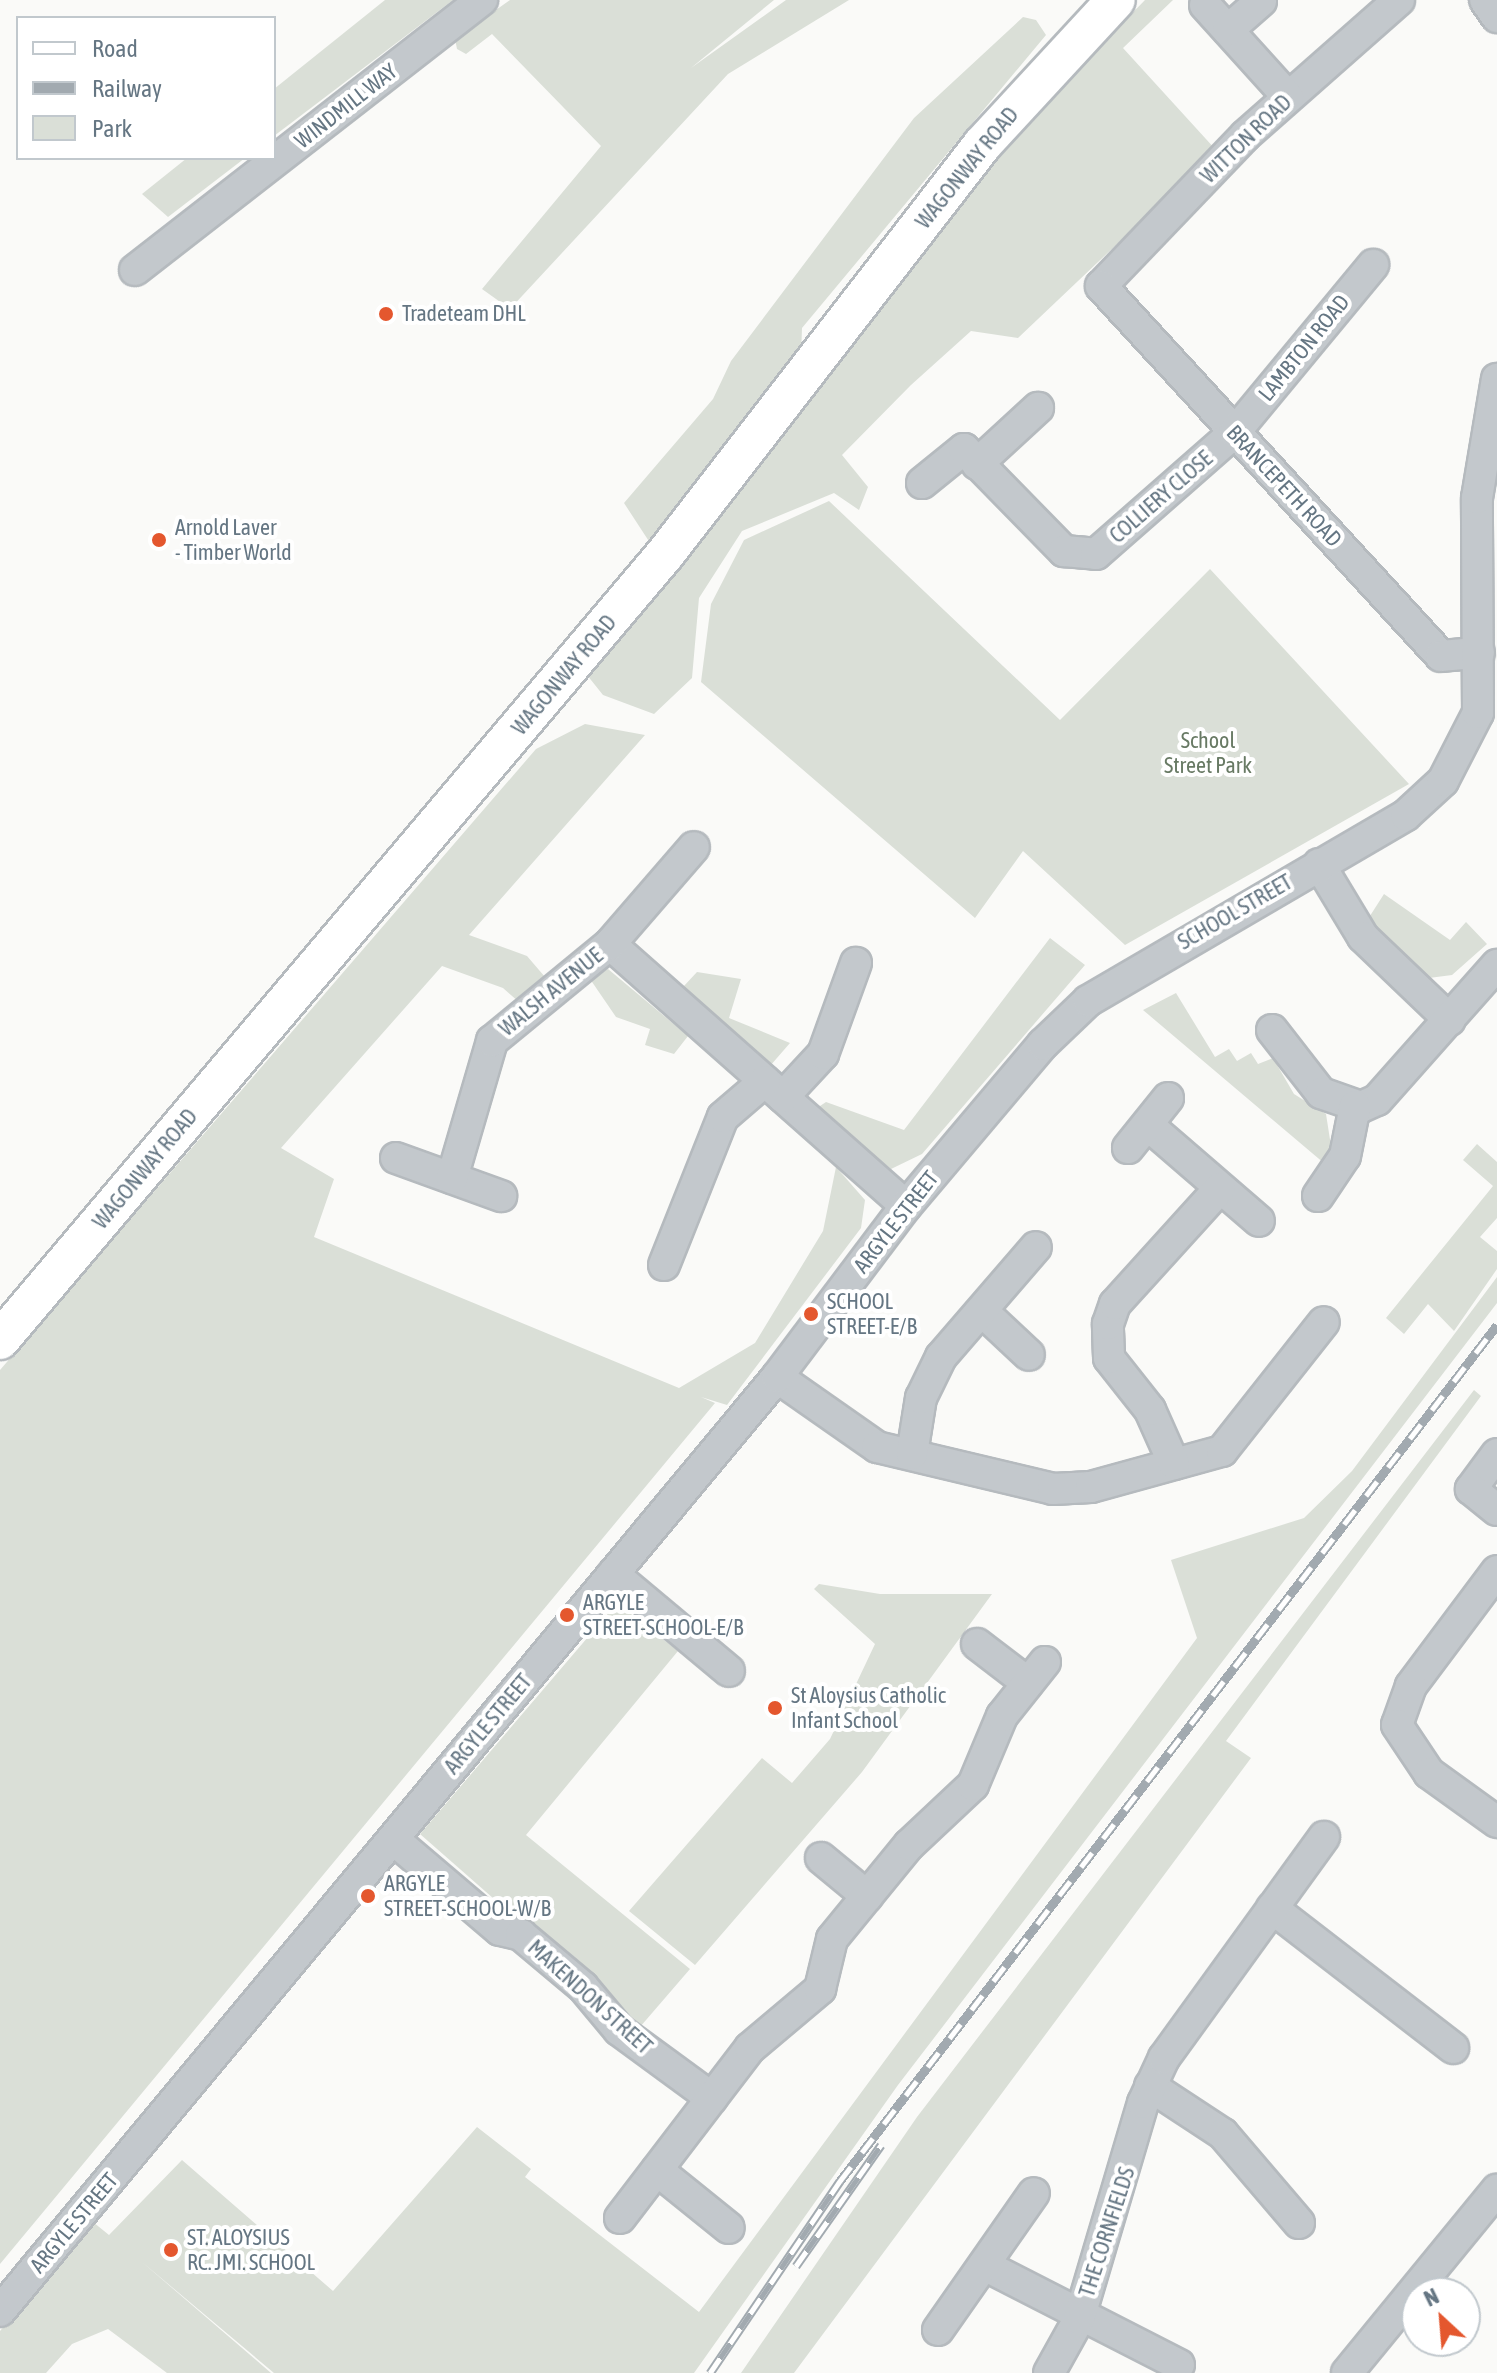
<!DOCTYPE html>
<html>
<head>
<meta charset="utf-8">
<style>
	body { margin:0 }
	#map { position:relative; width:1497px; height:2373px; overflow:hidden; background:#fafaf8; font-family:"Asap Condensed",sans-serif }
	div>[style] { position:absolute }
	.green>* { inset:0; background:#dadfd7 }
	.roads { filter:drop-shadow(2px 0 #b5babe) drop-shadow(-2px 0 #b5babe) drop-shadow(0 2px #b5babe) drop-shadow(0 -2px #b5babe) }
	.minor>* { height:30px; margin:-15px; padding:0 15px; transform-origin:15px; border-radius:15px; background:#c3c8cc }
	.major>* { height:38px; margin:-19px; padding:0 19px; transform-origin:19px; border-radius:19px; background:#fff }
	.rail>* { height:9px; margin-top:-4.5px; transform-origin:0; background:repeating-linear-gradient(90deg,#fff 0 18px,#a2aab0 0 36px); box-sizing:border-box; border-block:2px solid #a2aab0 }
	.dots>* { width:22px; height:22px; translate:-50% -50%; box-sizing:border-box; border:4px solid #fff; border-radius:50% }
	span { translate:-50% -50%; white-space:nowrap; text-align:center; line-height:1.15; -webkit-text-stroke:8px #fff; paint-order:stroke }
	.street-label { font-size:22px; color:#657683 }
	.poi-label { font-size:22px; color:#657683 }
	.left { translate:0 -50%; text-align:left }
	.park-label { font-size:22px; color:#687a64 }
	.legend { position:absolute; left:16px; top:16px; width:260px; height:144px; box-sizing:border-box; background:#fff; border:2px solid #c1c8cd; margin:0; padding:10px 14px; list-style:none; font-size:24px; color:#657683 }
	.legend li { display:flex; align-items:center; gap:16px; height:40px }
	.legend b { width:40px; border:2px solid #c1c8cd }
	.north { position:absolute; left:1401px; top:2277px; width:80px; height:80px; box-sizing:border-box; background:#fff; border:2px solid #c1c8cd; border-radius:50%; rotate:334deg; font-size:22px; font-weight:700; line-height:32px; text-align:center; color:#657683 }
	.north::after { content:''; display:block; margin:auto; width:28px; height:36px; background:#e4572e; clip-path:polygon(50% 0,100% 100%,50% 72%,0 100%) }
</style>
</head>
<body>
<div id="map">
	<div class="green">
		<div style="clip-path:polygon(385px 0,453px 0,274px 136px,274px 89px)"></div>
		<div style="clip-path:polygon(510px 0,774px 0,691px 68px,786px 0,849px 0,728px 74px,510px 309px,482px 289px,601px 146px,492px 34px,466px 54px,457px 49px,455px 39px)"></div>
		<div style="clip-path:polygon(1145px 0,1173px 0,1123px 48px,1216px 150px,1018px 338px,971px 331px,911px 385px,842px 455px,868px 487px,859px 510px,834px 493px,742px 531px,699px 598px,692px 678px,654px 714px,603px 695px,587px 675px,960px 189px)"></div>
		<div style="clip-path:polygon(1023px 17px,1036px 20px,1046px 35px,802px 328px,801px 356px,654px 549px,624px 503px,713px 399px,731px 361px,914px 118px)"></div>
		<div style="clip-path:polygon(187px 158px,245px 158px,168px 217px,142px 194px)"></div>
		<div style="clip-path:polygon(829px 501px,1060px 720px,1210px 569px,1409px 784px,1125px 945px,1023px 851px,975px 918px,701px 682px,711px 604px,744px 540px)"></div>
		<div style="clip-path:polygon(585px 724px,645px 735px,469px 935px,527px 956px,545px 977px,519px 1002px,503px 988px,442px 966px,281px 1148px,334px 1179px,314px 1237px,679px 1388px,755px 1343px,823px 1231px,836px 1167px,865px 1200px,861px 1228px,727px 1405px,701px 1397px,715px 1403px,0 2264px,0 1370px,536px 749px)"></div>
		<div style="clip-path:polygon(1384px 894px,1450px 940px,1466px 922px,1487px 944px,1452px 975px,1429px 978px,1394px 953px,1368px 919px)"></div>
		<div style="clip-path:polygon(1050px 938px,1085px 965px,922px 1154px,891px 1169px,817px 1108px,826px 1102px,904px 1130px)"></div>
		<div style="clip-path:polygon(608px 969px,688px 1036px,674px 1054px,645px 1045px,650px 1029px,616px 1017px,590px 979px)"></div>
		<div style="clip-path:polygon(697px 972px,741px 979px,729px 1018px,790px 1043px,770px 1066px,683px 987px)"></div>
		<div style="clip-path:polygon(1176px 993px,1215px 1057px,1229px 1049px,1237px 1061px,1251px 1053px,1258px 1064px,1273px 1058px,1294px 1094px,1326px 1114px,1331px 1146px,1325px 1164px,1143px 1010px)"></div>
		<div style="clip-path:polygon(1477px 1144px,1497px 1162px,1497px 1218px,1480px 1237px,1497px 1251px,1497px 1269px,1454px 1331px,1428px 1304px,1404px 1334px,1386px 1318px,1493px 1186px,1463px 1160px)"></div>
		<div style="clip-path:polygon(1497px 1277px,1497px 1303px,898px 2085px,694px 2373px,274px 2373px,142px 2262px,271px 2373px,167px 2373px,108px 2329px,72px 2344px,46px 2373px,0 2373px,0 2331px,93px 2222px,109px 2235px,182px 2160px,333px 2291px,477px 2127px,531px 2169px,525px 2177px,699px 2312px,1197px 1638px,1171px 1560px,1304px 1518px,1352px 1471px)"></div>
		<div style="clip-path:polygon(1474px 1390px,1481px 1396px,1226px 1741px,1251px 1758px,794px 2373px,741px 2373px,917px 2117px)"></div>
		<div style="clip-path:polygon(819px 1584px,880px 1594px,992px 1594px,862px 1772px,695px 1965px,629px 1911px,762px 1758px,792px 1783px,830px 1739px,875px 1644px,814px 1589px)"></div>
		<div style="clip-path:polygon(617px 1603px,678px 1651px,526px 1835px,690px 1969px,640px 2027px,420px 1834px)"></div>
	</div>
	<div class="roads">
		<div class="minor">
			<div style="left:1399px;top:0;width:205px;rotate:138.6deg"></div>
			<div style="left:1245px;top:136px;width:208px;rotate:133.8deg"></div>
			<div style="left:1101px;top:286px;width:502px;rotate:47.42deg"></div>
			<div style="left:1441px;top:656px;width:38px;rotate:-5deg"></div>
			<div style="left:1485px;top:0;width:21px;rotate:55deg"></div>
			<div style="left:1205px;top:5px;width:124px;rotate:47.9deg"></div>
			<div style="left:1228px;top:30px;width:44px;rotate:-41.3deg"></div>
			<div style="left:135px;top:270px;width:440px;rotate:-37.9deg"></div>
			<div style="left:977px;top:464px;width:83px;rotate:-42.6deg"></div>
			<div style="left:922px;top:483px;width:54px;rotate:-39deg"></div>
			<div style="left:964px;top:449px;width:143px;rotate:45.6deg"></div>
			<div style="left:1064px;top:551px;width:32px;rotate:5deg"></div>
			<div style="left:1096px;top:554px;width:185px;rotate:-41.3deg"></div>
			<div style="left:1235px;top:432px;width:217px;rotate:-50.4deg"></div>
			<div style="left:1319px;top:864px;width:85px;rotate:58.9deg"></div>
			<div style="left:1363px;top:937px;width:120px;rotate:43.7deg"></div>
			<div style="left:610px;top:944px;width:395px;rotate:41.5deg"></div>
			<div style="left:1272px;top:1030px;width:80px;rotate:52.1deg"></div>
			<div style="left:1321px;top:1093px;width:42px;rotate:19.3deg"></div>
			<div style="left:1361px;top:1107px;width:17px;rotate:-24deg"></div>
			<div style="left:1377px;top:1100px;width:181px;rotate:-48.4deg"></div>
			<div style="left:783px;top:1097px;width:59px;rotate:-47.1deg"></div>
			<div style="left:823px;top:1054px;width:97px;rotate:-70.1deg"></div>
			<div style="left:1149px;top:1126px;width:145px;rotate:40.8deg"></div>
			<div style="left:1128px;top:1148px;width:64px;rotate:-51.3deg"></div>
			<div style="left:396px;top:1158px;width:112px;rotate:19.9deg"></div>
			<div style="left:452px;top:1178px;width:143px;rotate:-73.7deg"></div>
			<div style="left:492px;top:1041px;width:153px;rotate:-39.4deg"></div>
			<div style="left:610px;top:944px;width:128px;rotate:-49.1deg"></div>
			<div style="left:1318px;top:1196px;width:48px;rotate:-56deg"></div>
			<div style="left:1345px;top:1156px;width:51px;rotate:-78.7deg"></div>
			<div style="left:664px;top:1265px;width:159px;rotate:-68.3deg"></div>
			<div style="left:723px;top:1117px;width:55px;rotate:-40.6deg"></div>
			<div style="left:982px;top:1311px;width:64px;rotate:43.1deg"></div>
			<div style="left:777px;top:1377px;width:122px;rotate:35deg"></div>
			<div style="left:877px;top:1447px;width:181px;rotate:13.4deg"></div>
			<div style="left:1053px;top:1489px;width:38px;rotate:-3deg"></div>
			<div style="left:1091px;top:1487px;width:136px;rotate:-15.4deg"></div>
			<div style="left:1222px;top:1451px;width:164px;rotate:-51.7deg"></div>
			<div style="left:912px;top:1454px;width:57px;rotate:-80.9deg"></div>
			<div style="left:921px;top:1398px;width:46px;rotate:-64deg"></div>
			<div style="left:941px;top:1357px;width:145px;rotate:-49.2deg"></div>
			<div style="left:1497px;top:1454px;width:44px;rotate:126.6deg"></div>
			<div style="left:1471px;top:1489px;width:33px;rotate:39deg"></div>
			<div style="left:1174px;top:1464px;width:59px;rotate:-114deg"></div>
			<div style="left:1150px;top:1410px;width:66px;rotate:-128.3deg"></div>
			<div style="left:1109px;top:1358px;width:34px;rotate:-92deg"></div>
			<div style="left:1108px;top:1324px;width:21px;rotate:-71deg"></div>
			<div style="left:1115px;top:1304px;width:156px;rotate:-47.8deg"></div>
			<div style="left:1497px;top:1571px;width:144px;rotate:126.8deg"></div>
			<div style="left:1411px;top:1686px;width:41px;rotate:109.7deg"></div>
			<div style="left:1397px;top:1725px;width:58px;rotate:56.3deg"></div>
			<div style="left:1429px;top:1773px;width:84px;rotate:35.8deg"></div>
			<div style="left:613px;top:1574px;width:151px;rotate:39.9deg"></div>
			<div style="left:977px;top:1644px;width:64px;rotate:37.4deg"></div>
			<div style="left:393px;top:1839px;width:140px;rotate:40.4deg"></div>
			<div style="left:500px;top:1930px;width:22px;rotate:13deg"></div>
			<div style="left:521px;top:1935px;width:81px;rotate:40deg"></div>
			<div style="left:583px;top:1987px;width:56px;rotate:50.1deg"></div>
			<div style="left:619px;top:2030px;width:115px;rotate:36.2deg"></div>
			<div style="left:821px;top:1858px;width:60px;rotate:39.6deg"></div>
			<div style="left:1272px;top:1908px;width:229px;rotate:37.7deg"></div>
			<div style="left:1150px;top:2086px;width:87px;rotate:33.3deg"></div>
			<div style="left:1223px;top:2134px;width:117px;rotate:49.5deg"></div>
			<div style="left:657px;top:2170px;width:92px;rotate:38.9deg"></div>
			<div style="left:620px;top:2218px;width:214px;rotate:-52.6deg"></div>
			<div style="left:750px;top:2048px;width:92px;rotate:-40.1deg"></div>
			<div style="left:820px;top:1989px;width:51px;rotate:-76.5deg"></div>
			<div style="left:832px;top:1939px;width:122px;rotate:-50.7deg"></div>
			<div style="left:909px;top:1845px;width:88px;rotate:-43.2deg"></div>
			<div style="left:973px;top:1785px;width:75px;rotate:-67.2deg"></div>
			<div style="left:1002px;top:1716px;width:69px;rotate:-51.5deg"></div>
			<div style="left:984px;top:2265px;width:219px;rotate:27.1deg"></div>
			<div style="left:0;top:2311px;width:1215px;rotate:-50.24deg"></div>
			<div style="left:777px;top:1377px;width:214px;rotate:-53deg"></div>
			<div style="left:906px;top:1206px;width:212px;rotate:-49.8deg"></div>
			<div style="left:1043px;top:1044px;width:62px;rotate:-43.7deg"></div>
			<div style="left:1088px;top:1001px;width:368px;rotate:-30.3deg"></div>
			<div style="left:1406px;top:815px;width:50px;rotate:-42.6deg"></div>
			<div style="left:1443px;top:781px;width:76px;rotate:-62.8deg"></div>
			<div style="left:1478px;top:713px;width:215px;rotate:-90.3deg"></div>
			<div style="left:1477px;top:498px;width:121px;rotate:-80.5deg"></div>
			<div style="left:938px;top:2330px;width:167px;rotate:-55deg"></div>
			<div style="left:1049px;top:2373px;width:62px;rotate:-60.9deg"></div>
			<div style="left:1079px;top:2319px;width:225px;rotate:-73.5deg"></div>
			<div style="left:1143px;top:2103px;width:50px;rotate:-65deg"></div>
			<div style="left:1164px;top:2058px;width:273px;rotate:-54.1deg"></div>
			<div style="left:1347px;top:2373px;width:237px;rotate:-50.7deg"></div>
		</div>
		<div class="major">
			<div style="left:0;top:1340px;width:1031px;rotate:-49.76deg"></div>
			<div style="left:666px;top:553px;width:516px;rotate:-52.24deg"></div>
			<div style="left:982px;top:145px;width:197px;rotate:-47.3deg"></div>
		</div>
	</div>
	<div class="rail">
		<div style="left:796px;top:2266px;width:148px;rotate:-54.9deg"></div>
		<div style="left:710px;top:2373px;width:232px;rotate:-55.9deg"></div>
		<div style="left:840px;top:2181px;width:1079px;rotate:-52.49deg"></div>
	</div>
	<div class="dots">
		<div style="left:386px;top:314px;background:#e4572e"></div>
		<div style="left:159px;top:540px;background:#e4572e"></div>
		<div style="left:811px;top:1314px;background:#e4572e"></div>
		<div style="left:567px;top:1615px;background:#e4572e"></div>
		<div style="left:775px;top:1708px;background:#e4572e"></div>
		<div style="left:368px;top:1896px;background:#e4572e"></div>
		<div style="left:171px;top:2250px;background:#e4572e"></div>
	</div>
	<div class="street-label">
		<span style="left:346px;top:106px;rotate:-38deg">WINDMILL WAY</span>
		<span style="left:1246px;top:139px;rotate:-44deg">WITTON ROAD</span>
		<span style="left:967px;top:168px;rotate:-51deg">WAGONWAY ROAD</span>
		<span style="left:1304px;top:348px;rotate:-51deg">LAMBTON ROAD</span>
		<span style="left:1284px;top:486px;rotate:47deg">BRANCEPETH ROAD</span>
		<span style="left:1161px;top:497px;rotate:-41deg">COLLIERY CLOSE</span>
		<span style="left:564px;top:675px;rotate:-50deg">WAGONWAY ROAD</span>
		<span style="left:1235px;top:912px;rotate:-30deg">SCHOOL STREET</span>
		<span style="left:551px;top:992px;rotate:-39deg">WALSH AVENUE</span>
		<span style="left:145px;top:1169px;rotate:-50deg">WAGONWAY ROAD</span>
		<span style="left:896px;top:1222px;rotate:-52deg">ARGYLE STREET</span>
		<span style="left:488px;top:1724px;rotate:-50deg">ARGYLE STREET</span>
		<span style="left:590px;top:1997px;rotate:42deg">MAKENDON STREET</span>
		<span style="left:74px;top:2223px;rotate:-50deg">ARGYLE STREET</span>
		<span style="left:1107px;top:2232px;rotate:-72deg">THE CORNFIELDS</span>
	</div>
	<div class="poi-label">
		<span class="left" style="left:402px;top:314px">Tradeteam DHL</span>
		<span class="left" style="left:175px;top:540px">Arnold Laver<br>- Timber World</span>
		<span class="left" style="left:827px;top:1314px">SCHOOL<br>STREET-E/B</span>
		<span class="left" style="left:583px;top:1615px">ARGYLE<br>STREET-SCHOOL-E/B</span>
		<span class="left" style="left:791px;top:1708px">St Aloysius Catholic<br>Infant School</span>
		<span class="left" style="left:384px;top:1896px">ARGYLE<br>STREET-SCHOOL-W/B</span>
		<span class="left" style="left:187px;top:2250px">ST. ALOYSIUS<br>RC. JMI. SCHOOL</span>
	</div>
	<div class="park-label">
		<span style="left:1208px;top:753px">School<br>Street Park</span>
	</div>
	<ul class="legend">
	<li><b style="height:10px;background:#fff"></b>Road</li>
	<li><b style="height:10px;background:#a2aab0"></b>Railway</li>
	<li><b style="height:22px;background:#dadfd7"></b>Park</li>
	</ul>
	<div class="north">N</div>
</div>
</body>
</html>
